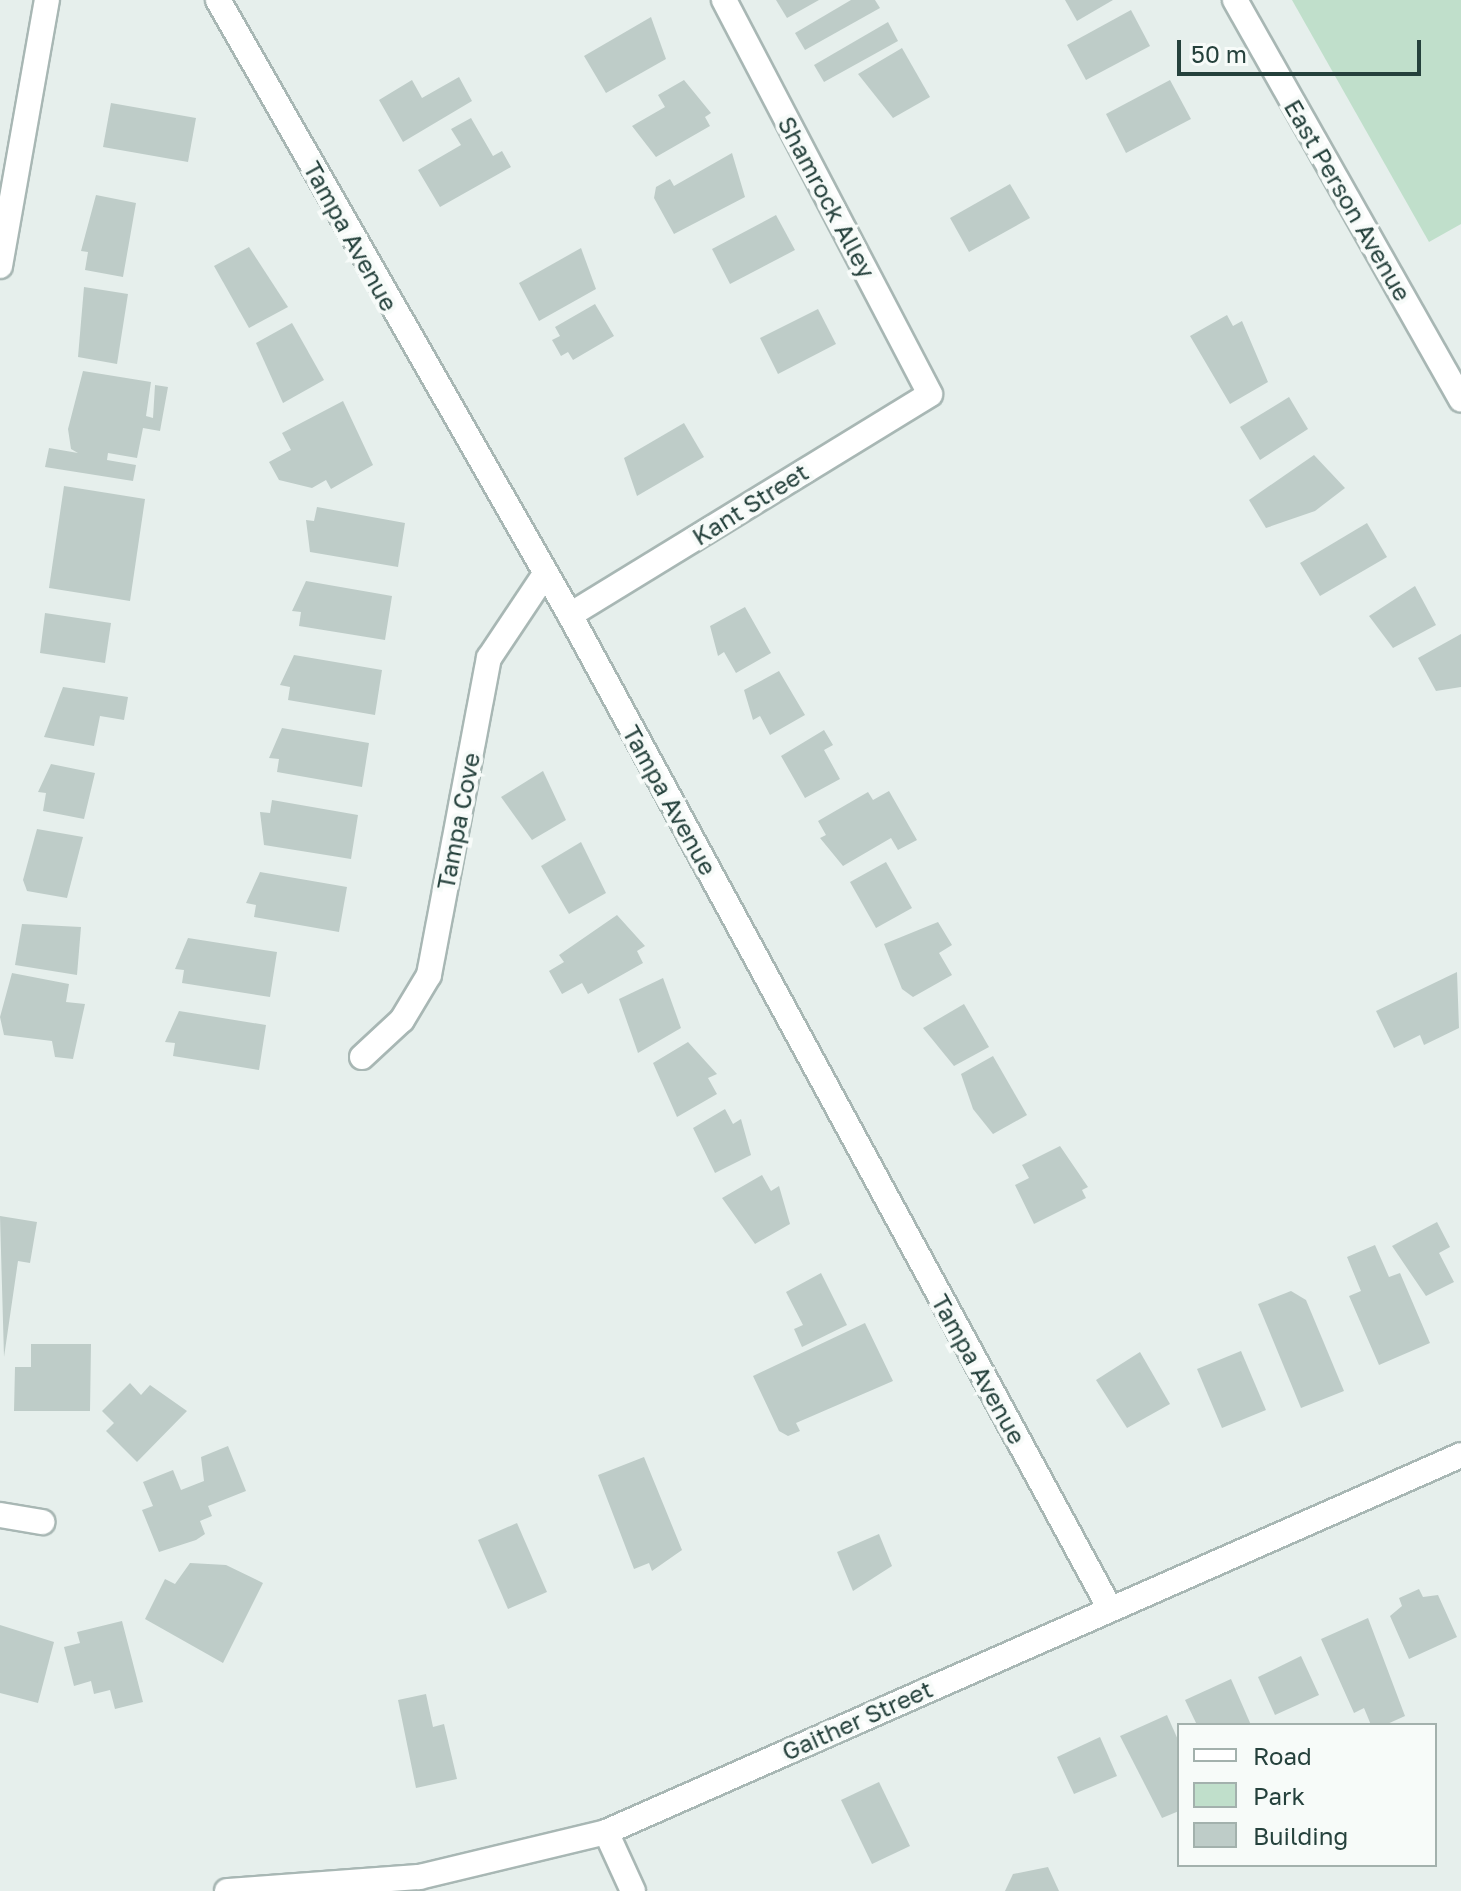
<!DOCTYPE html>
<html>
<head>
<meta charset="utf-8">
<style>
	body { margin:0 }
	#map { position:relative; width:1461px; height:1891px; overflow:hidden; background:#e6efec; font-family:"Golos Text",sans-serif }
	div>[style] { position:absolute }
	.green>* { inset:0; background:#c0dfcb }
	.building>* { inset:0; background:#beccc8 }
	.roads { filter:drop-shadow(2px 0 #a8b7b4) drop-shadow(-2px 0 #a8b7b4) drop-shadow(0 2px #a8b7b4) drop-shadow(0 -2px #a8b7b4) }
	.street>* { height:24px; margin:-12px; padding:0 12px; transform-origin:12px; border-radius:12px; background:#fff }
	.secondary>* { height:24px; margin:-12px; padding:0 12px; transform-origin:12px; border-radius:12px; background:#fff }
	span { translate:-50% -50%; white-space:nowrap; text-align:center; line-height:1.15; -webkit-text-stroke:8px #f7fbf9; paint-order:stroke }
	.street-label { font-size:24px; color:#25413c }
	.legend { position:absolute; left:1177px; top:1723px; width:260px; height:144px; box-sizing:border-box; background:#f7fbf9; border:2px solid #a3b1ad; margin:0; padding:10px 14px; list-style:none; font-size:24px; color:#25413c }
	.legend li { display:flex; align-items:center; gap:16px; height:40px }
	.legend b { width:40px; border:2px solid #a3b1ad }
	.scale { position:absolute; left:1177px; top:40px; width:244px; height:36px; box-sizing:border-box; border:4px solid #25413c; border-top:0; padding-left:10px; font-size:24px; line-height:28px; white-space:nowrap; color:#25413c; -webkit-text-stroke:6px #f7fbf9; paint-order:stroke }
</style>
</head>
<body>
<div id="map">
	<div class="green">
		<div style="clip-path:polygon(1292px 0,1461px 0,1461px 224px,1429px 242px)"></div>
	</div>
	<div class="building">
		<div style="clip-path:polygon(776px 0,819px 0,787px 18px)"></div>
		<div style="clip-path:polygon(851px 0,875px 0,880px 8px,805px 50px,795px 33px)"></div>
		<div style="clip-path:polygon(1065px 0,1113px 0,1077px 21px)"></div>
		<div style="clip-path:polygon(1131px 10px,1150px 46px,1086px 80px,1067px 45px)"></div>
		<div style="clip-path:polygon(651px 17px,666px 59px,606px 93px,584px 56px)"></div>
		<div style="clip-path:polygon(888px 22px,898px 41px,824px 82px,814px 65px)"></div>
		<div style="clip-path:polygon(902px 48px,930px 97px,893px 118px,858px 74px)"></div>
		<div style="clip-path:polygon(459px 77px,472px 101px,403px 142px,379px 100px,412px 80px,422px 98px)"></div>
		<div style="clip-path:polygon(684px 80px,711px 113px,705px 117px,710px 126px,656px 157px,632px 126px,665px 107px,658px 95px)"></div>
		<div style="clip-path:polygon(1170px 80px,1191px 119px,1126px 153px,1106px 114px)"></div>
		<div style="clip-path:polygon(111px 103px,196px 118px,188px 162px,103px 147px)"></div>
		<div style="clip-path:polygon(471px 118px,493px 156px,502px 151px,511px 167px,440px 207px,418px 170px,461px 145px,451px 129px)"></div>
		<div style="clip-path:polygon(732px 153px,745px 197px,674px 234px,654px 198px,656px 187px,670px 179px,674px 186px)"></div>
		<div style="clip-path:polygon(1010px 184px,1030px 218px,969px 252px,950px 218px)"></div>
		<div style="clip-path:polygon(96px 195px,136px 203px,123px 277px,85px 270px,88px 252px,81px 251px)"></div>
		<div style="clip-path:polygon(776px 215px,795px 250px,730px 284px,712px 249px)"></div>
		<div style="clip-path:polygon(249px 247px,288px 307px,249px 328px,214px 266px)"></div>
		<div style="clip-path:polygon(581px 248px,596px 289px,539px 321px,519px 283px)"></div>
		<div style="clip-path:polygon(84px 287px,128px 294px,117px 364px,78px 357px)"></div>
		<div style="clip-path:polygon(595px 304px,614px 336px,573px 360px,568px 352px,561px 356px,552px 340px,560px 336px,555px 327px)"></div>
		<div style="clip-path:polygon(818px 309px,836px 344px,778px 374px,760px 338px)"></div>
		<div style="clip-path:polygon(1227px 315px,1233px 326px,1242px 321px,1268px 382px,1230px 404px,1190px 336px)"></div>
		<div style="clip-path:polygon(292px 323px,324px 380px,283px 403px,256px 343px)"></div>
		<div style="clip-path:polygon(83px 371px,151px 382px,146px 416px,153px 418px,155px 385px,168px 387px,160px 431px,143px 428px,137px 458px,108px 453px,107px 460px,136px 465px,133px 481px,45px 467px,49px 448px,78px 453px,71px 449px,68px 429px)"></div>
		<div style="clip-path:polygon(1289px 397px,1308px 429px,1260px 460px,1240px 427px)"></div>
		<div style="clip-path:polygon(343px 401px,373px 465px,331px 489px,326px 480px,312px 488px,279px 480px,269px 462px,291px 450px,282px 433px)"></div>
		<div style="clip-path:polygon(684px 423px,704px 457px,637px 496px,624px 458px)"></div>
		<div style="clip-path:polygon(1314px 455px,1345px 488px,1315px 511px,1266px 528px,1249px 500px)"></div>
		<div style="clip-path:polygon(64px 486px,145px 499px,130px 601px,49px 588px)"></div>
		<div style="clip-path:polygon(317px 507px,405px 523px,398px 567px,310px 552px,306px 520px,314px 521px)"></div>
		<div style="clip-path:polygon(1367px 523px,1387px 557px,1320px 596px,1300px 563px)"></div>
		<div style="clip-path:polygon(306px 581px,392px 596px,385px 640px,299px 626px,301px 612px,292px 611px)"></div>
		<div style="clip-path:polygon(1415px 586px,1436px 625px,1393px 648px,1369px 616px)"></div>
		<div style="clip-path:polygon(745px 607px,771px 653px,736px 673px,724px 652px,718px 656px,710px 626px)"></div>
		<div style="clip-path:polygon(45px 613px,111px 623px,105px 663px,40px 653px)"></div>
		<div style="clip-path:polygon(1461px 634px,1461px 687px,1436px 691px,1418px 658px)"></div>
		<div style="clip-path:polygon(294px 655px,382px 670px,375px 715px,288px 700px,290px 687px,280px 685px)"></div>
		<div style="clip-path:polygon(779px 671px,805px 715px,770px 735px,760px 716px,753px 720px,744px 690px)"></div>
		<div style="clip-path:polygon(63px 687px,128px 697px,124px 720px,100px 716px,94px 746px,44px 737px)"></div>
		<div style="clip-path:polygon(282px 728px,369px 743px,362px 787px,277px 772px,279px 759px,269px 758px)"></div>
		<div style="clip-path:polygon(824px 730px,833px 745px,824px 750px,840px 779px,805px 798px,781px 756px)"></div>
		<div style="clip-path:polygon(51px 764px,95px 773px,84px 819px,43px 811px,46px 793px,38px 792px)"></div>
		<div style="clip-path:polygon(543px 771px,566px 820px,532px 840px,501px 797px)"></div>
		<div style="clip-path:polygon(889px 791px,917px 840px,898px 850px,891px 838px,843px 866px,820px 838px,826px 835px,818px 821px,868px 792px,873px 800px)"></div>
		<div style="clip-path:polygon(272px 800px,358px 815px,351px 859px,264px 845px,260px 812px,270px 813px)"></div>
		<div style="clip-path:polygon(37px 829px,83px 837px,67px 898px,27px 891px,23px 880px)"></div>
		<div style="clip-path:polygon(581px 842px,606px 893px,569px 914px,541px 866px)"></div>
		<div style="clip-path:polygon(886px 862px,912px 908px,876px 928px,850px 882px)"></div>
		<div style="clip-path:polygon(260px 872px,347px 887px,339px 932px,254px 917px,256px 905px,246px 903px)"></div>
		<div style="clip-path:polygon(617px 915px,645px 946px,637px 951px,643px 963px,588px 994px,582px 983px,562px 994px,549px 971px,564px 962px,559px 955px)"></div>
		<div style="clip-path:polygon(938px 922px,952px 945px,939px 953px,952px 975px,913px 997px,902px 989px,884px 944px)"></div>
		<div style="clip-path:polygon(22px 924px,81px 927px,77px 975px,15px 965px)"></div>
		<div style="clip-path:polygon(188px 938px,277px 952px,270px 997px,182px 983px,184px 970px,175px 969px)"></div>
		<div style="clip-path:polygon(1457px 972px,1459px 1028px,1424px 1045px,1420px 1035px,1394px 1048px,1376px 1011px)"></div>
		<div style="clip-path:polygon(12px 973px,69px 984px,66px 1002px,85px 1004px,73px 1059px,55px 1057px,52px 1041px,4px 1035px,0 1017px)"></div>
		<div style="clip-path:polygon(663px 978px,681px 1028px,638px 1053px,619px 999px)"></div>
		<div style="clip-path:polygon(964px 1004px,989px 1047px,954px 1066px,923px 1028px)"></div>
		<div style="clip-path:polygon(179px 1011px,266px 1025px,259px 1070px,173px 1056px,175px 1043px,165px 1042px)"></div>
		<div style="clip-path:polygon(688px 1042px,717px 1074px,708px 1078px,717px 1094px,677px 1117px,653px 1063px)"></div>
		<div style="clip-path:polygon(993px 1056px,1027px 1115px,993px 1134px,973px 1109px,961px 1074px)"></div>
		<div style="clip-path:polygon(725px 1109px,733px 1124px,741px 1119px,751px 1155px,715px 1173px,693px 1128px)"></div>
		<div style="clip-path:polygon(1060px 1146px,1088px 1187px,1082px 1190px,1086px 1198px,1034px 1224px,1015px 1185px,1029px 1178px,1022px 1165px)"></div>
		<div style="clip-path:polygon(762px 1175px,771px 1191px,779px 1186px,790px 1224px,755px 1244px,722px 1198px)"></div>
		<div style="clip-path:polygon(0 1216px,37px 1222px,30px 1263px,18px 1261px,4px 1357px)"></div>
		<div style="clip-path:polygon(1437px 1222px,1450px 1247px,1439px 1253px,1454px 1282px,1426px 1296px,1392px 1246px)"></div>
		<div style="clip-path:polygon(1375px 1245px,1389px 1277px,1400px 1273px,1430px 1343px,1379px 1365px,1349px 1296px,1361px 1291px,1347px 1257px)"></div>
		<div style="clip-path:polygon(821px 1273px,847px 1325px,802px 1347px,794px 1329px,803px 1325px,786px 1292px)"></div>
		<div style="clip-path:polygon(1291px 1291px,1306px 1300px,1344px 1391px,1301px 1408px,1258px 1304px)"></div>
		<div style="clip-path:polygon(865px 1323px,893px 1381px,796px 1423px,800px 1431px,788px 1436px,779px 1431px,753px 1376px)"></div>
		<div style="clip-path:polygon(31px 1344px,91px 1344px,90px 1411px,14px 1411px,15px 1367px,31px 1367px)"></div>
		<div style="clip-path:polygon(1241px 1351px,1266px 1410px,1222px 1428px,1197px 1369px)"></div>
		<div style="clip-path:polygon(1140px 1352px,1170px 1404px,1127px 1428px,1096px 1380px)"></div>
		<div style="clip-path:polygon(130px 1383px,141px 1395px,150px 1385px,187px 1411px,137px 1462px,106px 1431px,114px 1423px,102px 1411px)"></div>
		<div style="clip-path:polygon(228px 1446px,246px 1491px,208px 1506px,212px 1516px,200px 1521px,205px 1534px,196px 1540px,159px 1552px,142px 1510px,153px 1506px,143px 1482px,173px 1470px,181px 1490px,204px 1481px,201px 1457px)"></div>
		<div style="clip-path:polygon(644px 1457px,682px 1550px,652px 1571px,649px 1563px,634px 1569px,598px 1475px)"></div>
		<div style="clip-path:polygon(517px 1523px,547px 1592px,508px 1609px,478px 1540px)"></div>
		<div style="clip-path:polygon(879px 1534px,892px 1566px,853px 1591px,837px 1552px)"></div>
		<div style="clip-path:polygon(190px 1563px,226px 1565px,263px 1583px,223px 1663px,145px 1619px,165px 1579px,175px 1584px)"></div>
		<div style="clip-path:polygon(1419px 1589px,1423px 1597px,1438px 1595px,1457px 1637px,1409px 1659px,1390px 1616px,1402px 1606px,1399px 1598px)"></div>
		<div style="clip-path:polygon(1368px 1618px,1405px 1716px,1385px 1725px,1371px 1725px,1364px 1708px,1354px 1713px,1321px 1639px)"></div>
		<div style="clip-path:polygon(122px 1621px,143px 1702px,115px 1709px,110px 1690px,94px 1694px,91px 1681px,74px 1686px,64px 1647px,80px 1643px,77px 1632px)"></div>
		<div style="clip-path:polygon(0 1625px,54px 1642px,38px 1703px,0 1693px)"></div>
		<div style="clip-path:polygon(1301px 1656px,1319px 1695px,1275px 1715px,1258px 1677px)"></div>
		<div style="clip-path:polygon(1231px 1679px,1251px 1725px,1197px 1725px,1185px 1700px)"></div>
		<div style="clip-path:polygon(426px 1694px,433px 1727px,444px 1724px,457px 1779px,416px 1788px,398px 1700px)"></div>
		<div style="clip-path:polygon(1167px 1715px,1179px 1742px,1179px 1811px,1162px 1818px,1120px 1736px)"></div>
		<div style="clip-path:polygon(1100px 1737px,1117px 1776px,1074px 1794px,1057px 1757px)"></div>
		<div style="clip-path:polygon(879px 1782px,910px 1846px,872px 1864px,841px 1800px)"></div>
		<div style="clip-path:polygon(1048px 1867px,1059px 1891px,1005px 1891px,1013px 1874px)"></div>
	</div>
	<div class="roads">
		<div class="street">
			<div style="left:218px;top:0;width:709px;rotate:60.22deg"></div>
			<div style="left:570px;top:615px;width:1129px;rotate:61.48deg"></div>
			<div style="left:1235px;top:0;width:459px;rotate:60.5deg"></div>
			<div style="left:570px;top:615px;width:422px;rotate:-31.5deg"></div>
			<div style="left:930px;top:394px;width:445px;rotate:-117.6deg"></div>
			<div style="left:362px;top:1057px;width:54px;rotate:-42.8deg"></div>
			<div style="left:402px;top:1020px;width:52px;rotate:-59deg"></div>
			<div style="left:429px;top:975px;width:323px;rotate:-79.3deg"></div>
			<div style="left:489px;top:658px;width:97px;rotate:-56.3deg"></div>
			<div style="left:0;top:1515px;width:43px;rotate:9.5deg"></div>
			<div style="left:606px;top:1832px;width:65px;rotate:65.4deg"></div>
			<div style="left:227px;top:1891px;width:193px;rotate:-4.2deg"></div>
			<div style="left:419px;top:1877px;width:192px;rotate:-13.5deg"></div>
			<div style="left:606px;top:1832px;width:934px;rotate:-23.79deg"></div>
		</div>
		<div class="secondary">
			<div style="left:0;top:266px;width:270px;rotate:-80deg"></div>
		</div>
	</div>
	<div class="street-label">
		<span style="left:827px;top:197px;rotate:62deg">Shamrock Alley</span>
		<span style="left:1348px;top:200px;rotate:60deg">East Person Avenue</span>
		<span style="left:351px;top:236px;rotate:61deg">Tampa Avenue</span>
		<span style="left:750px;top:504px;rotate:-32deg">Kant Street</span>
		<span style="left:670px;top:800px;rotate:61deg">Tampa Avenue</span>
		<span style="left:458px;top:821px;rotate:-79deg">Tampa Cove</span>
		<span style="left:979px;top:1369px;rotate:61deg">Tampa Avenue</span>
		<span style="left:857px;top:1720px;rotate:-24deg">Gaither Street</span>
	</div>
	<ul class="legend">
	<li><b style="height:10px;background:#fff"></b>Road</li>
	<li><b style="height:22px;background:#c0dfcb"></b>Park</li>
	<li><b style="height:22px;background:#beccc8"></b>Building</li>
	</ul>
	<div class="scale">50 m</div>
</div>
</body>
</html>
